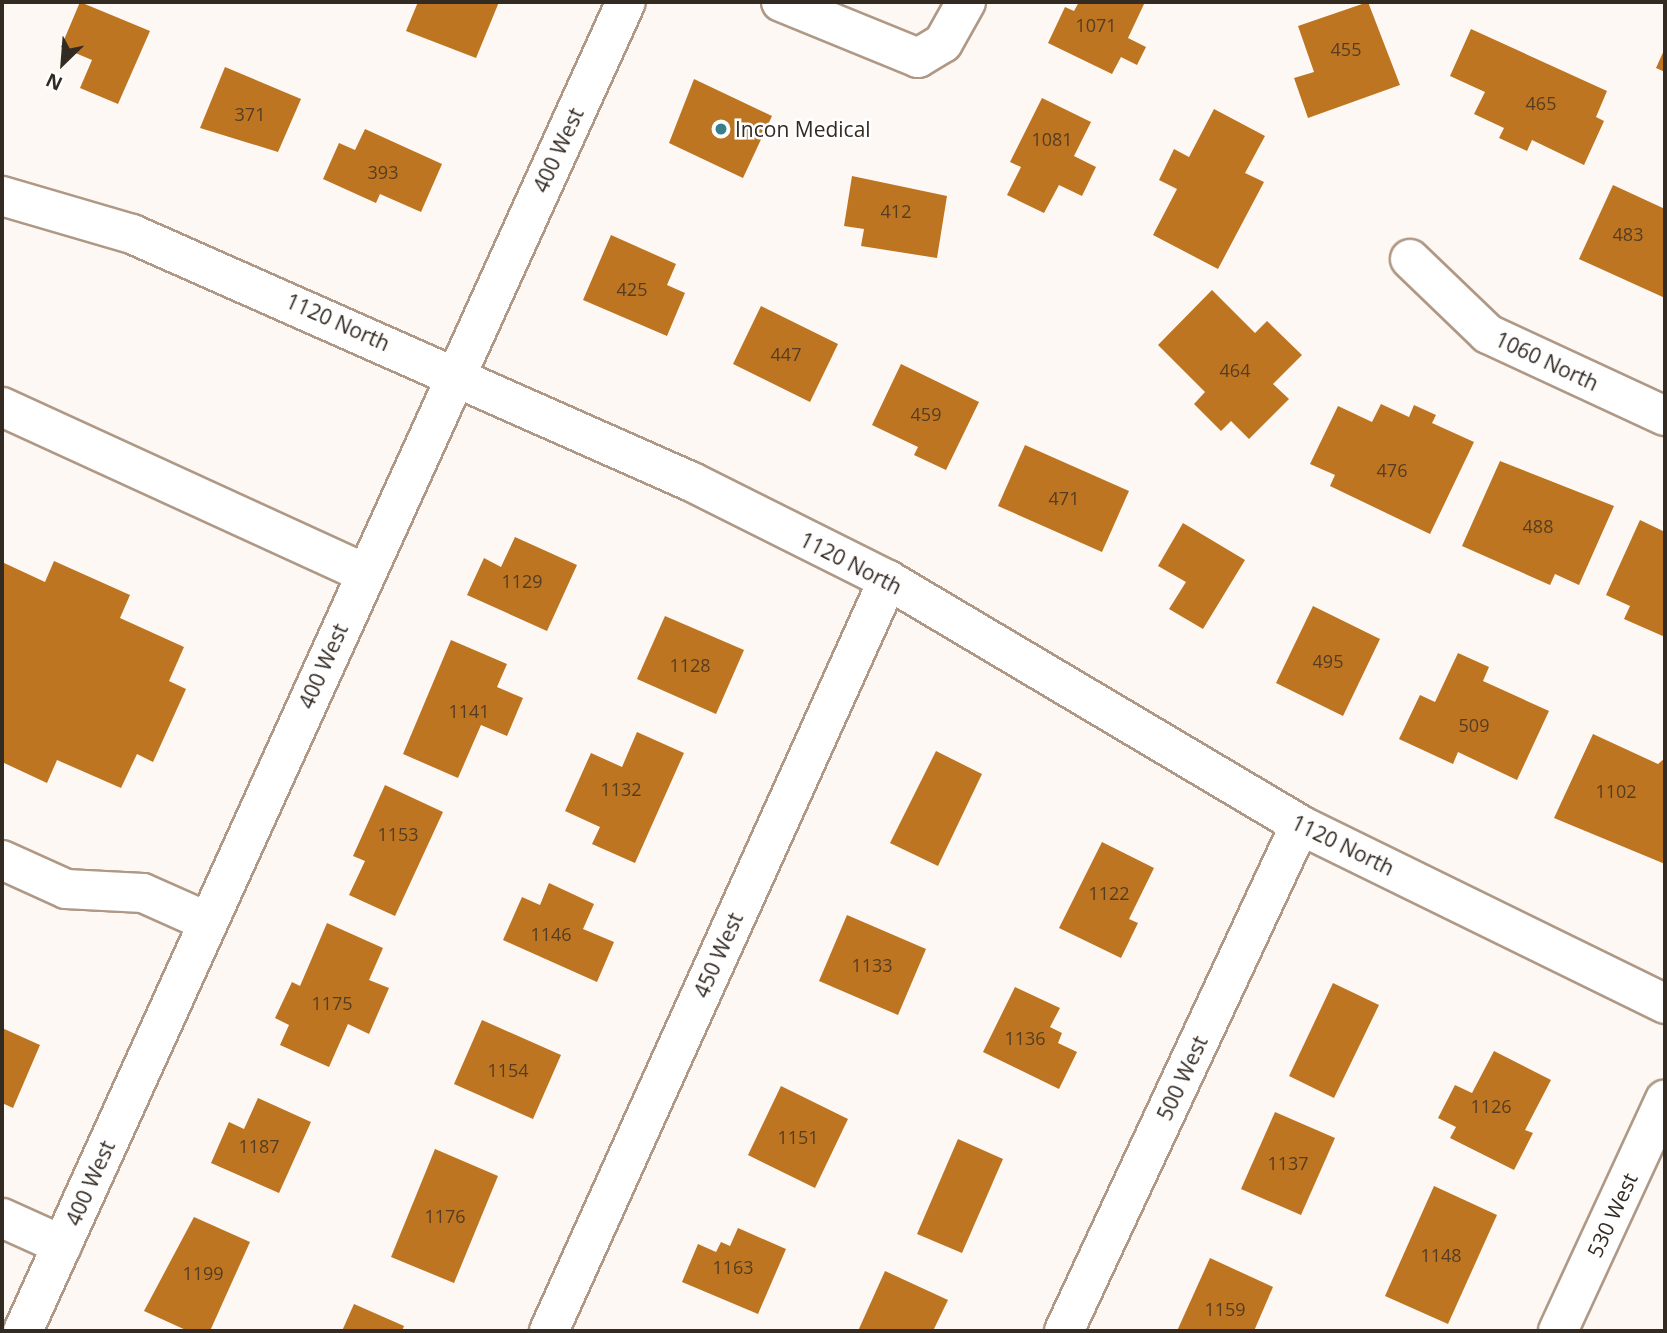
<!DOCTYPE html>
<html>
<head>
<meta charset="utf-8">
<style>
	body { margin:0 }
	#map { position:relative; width:1667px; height:1333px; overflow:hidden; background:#fdf8f4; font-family:"Open Sans",sans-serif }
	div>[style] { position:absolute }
	.building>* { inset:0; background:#bd7521 }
	.roads { filter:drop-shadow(2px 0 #af9986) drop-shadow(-2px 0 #af9986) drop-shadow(0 2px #af9986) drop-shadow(0 -2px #af9986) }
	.minor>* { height:38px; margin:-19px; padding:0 19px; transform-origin:19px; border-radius:19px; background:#fff }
	.dots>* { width:19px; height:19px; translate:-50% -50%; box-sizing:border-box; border:4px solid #fff; border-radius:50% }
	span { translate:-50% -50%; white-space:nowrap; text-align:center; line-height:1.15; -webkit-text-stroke:5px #fff; paint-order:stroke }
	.number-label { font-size:18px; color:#563d22 }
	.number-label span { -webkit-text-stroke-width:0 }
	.poi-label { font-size:21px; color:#332a22 }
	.left { translate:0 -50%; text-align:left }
	.street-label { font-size:21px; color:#332a22 }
	.frame { position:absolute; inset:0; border:4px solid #332a22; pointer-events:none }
	.north { position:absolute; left:28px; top:28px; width:70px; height:70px; -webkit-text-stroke:5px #fff; paint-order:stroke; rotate:205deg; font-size:19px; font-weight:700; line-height:28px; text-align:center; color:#332a22 }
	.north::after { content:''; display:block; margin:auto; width:24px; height:32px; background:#332a22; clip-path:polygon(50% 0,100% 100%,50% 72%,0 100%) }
</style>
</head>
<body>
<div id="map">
	<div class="building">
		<div style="clip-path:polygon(80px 2px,150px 31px,118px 104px,80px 88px,92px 60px,61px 47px)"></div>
		<div style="clip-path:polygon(418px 2px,499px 2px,476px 58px,406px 31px)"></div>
		<div style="clip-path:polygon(1079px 2px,1145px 2px,1128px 38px,1146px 47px,1137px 65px,1121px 57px,1112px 74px,1048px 43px,1065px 7px,1074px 11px)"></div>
		<div style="clip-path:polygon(1368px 2px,1400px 85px,1308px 118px,1294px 78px,1314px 72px,1298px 26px)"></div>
		<div style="clip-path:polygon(1471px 29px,1607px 91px,1596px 117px,1604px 121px,1584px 165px,1532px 140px,1527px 151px,1499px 138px,1504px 128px,1474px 114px,1485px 92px,1450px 76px)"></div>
		<div style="clip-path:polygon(1665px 48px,1665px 72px,1656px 68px)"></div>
		<div style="clip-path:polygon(225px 67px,301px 99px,278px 152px,200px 128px)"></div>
		<div style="clip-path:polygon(694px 79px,772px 116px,743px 178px,669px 143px)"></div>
		<div style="clip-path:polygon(1042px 98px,1091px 122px,1074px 156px,1096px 167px,1082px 196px,1059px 185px,1044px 213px,1007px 195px,1021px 167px,1010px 162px)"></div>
		<div style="clip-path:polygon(1214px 109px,1265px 136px,1245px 173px,1264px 182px,1218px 269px,1153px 235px,1177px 189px,1159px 180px,1174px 149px,1189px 157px)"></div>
		<div style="clip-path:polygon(365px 129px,442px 164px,421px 212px,380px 194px,376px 203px,323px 179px,339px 143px,355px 150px)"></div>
		<div style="clip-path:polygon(852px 176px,947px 196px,937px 258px,861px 246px,864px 229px,844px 226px)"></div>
		<div style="clip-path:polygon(1613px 185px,1665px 209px,1665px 298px,1579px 259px)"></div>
		<div style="clip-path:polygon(611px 235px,676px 264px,667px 285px,685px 293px,667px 336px,583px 300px)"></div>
		<div style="clip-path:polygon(1212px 290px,1255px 333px,1267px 321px,1302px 355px,1273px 384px,1289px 399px,1249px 439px,1231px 421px,1221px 431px,1194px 404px,1205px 392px,1158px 345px)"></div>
		<div style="clip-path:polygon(761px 306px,838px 344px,810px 402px,733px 364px)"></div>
		<div style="clip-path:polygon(901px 364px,979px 402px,946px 470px,914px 455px,918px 447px,872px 425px)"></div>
		<div style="clip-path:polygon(1381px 404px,1409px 417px,1414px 405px,1436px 415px,1432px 423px,1474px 442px,1430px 534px,1330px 486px,1335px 475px,1310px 464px,1338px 406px,1372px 422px)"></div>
		<div style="clip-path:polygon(1025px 445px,1129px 491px,1102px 552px,998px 506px)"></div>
		<div style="clip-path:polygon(1500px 461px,1614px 506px,1579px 585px,1555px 574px,1550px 585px,1462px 546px)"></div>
		<div style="clip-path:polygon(1640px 520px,1665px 532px,1665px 637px,1624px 619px,1630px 606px,1606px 595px)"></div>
		<div style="clip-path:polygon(1183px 523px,1245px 560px,1203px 629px,1169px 609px,1186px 582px,1158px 566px)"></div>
		<div style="clip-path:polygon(515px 537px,577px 565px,547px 631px,467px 595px,484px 558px,501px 567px)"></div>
		<div style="clip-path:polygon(54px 561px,130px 595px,120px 618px,184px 647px,169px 681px,186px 689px,153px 762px,137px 754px,121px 788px,57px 760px,47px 783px,2px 762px,2px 562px,45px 582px)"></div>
		<div style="clip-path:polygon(1313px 606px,1380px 639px,1343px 716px,1276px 683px)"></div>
		<div style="clip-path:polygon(665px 616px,744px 650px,716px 714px,637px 679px)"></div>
		<div style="clip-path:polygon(451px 640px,507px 664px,497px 687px,523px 698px,507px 736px,481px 725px,458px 778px,403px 754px)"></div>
		<div style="clip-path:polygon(1458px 653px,1489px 667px,1483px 681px,1549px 711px,1517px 780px,1458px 752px,1453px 764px,1399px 739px,1420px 695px,1435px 702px)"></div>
		<div style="clip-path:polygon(637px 732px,684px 753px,635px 863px,592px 844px,600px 827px,565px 811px,591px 753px,622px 767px)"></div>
		<div style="clip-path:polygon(1593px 734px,1658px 764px,1665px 758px,1665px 864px,1554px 818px)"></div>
		<div style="clip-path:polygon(936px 751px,982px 774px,938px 866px,890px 843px)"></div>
		<div style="clip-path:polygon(385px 785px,443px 812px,395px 916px,349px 895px,365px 861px,353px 856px)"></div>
		<div style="clip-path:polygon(1102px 842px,1154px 868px,1129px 919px,1138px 923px,1121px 958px,1059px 928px)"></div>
		<div style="clip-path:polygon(549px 883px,594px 904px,583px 929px,614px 942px,597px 982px,503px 940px,522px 897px,540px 905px)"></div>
		<div style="clip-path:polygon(847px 915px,926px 949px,898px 1015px,819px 981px)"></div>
		<div style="clip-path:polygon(327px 923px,383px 948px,369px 980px,389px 988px,369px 1034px,348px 1024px,329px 1067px,280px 1045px,289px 1025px,275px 1018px,292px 982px,300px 986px)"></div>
		<div style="clip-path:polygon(1333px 983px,1379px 1005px,1334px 1098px,1289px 1076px)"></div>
		<div style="clip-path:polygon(1015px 987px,1060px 1008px,1050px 1027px,1062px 1033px,1058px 1043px,1077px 1052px,1059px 1089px,983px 1052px)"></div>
		<div style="clip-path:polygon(482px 1020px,561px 1055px,533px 1119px,454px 1084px)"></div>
		<div style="clip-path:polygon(2px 1028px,40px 1045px,13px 1108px,2px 1103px)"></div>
		<div style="clip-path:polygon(1494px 1051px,1551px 1080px,1525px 1130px,1533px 1133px,1514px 1170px,1450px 1138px,1456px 1127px,1438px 1118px,1455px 1085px,1472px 1093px)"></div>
		<div style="clip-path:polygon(781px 1086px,848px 1119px,815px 1188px,748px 1155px)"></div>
		<div style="clip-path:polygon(258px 1098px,311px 1122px,279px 1193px,211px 1163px,229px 1122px,244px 1129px)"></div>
		<div style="clip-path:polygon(1275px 1112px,1335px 1138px,1301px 1215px,1241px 1189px)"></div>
		<div style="clip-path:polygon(958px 1139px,1003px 1159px,962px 1253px,917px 1234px)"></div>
		<div style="clip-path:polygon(435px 1149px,498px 1176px,454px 1283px,391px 1257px)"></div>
		<div style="clip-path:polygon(1434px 1186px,1497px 1215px,1448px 1324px,1385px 1296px)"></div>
		<div style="clip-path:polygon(194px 1217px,250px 1242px,210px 1331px,188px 1331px,144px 1311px)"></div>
		<div style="clip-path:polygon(738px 1228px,786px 1249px,758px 1314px,682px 1282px,698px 1244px,716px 1252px,721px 1242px,730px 1246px)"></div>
		<div style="clip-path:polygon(1210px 1258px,1273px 1287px,1254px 1331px,1177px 1331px)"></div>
		<div style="clip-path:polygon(885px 1271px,948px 1300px,933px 1331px,858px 1331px)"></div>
		<div style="clip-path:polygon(354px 1304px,404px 1326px,402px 1331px,342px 1331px)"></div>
	</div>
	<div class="roads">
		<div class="minor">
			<div style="left:781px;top:2px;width:148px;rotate:22.2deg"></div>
			<div style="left:918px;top:58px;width:29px;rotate:-31deg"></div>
			<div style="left:943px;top:43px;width:47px;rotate:-60.7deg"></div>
			<div style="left:2px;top:196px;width:135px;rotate:16.3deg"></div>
			<div style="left:132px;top:234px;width:612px;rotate:23.89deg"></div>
			<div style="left:692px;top:482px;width:219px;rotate:26.6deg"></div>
			<div style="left:888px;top:580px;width:479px;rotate:30.7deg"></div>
			<div style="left:1300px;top:825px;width:407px;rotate:26.1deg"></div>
			<div style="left:1410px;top:259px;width:108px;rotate:43.9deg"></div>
			<div style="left:1488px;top:334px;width:195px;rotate:24.9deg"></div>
			<div style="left:2px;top:407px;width:399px;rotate:24.6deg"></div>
			<div style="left:2px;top:860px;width:70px;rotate:24.4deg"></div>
			<div style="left:66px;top:889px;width:77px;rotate:3deg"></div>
			<div style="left:143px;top:893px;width:71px;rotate:24deg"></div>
			<div style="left:2px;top:1218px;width:66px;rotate:24.2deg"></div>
			<div style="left:23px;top:1331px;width:1459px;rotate:-65.6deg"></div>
			<div style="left:549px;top:1331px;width:824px;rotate:-65.71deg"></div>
			<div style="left:1064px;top:1331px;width:558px;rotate:-65deg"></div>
			<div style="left:1558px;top:1331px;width:255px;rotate:-65.2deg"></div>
		</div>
	</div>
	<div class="dots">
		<div style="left:721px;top:129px;background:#397e8b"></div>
	</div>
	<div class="number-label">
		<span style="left:1096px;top:25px">1071</span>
		<span style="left:1346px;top:49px">455</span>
		<span style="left:1541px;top:103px">465</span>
		<span style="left:250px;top:114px">371</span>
		<span style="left:1052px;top:139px">1081</span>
		<span style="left:383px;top:172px">393</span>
		<span style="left:896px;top:211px">412</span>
		<span style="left:1628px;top:234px">483</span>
		<span style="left:632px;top:289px">425</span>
		<span style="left:786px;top:354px">447</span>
		<span style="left:1235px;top:370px">464</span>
		<span style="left:926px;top:414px">459</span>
		<span style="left:1392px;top:470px">476</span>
		<span style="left:1064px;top:498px">471</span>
		<span style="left:1538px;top:526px">488</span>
		<span style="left:522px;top:581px">1129</span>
		<span style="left:1328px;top:661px">495</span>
		<span style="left:690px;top:665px">1128</span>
		<span style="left:469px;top:711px">1141</span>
		<span style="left:1474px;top:725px">509</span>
		<span style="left:621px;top:789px">1132</span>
		<span style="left:1616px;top:791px">1102</span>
		<span style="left:398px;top:834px">1153</span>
		<span style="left:1109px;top:893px">1122</span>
		<span style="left:551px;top:934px">1146</span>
		<span style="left:872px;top:965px">1133</span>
		<span style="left:332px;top:1003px">1175</span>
		<span style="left:1025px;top:1038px">1136</span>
		<span style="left:508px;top:1070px">1154</span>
		<span style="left:1491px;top:1106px">1126</span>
		<span style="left:798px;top:1137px">1151</span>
		<span style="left:259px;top:1146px">1187</span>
		<span style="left:1288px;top:1163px">1137</span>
		<span style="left:445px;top:1216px">1176</span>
		<span style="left:1441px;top:1255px">1148</span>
		<span style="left:733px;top:1267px">1163</span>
		<span style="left:203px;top:1273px">1199</span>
		<span style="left:1225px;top:1309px">1159</span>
	</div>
	<div class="poi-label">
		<span class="left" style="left:735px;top:129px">Incon Medical</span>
	</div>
	<div class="street-label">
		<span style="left:558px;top:150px;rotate:-65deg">400 West</span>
		<span style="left:338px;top:322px;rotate:24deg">1120 North</span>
		<span style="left:1547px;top:361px;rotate:25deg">1060 North</span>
		<span style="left:851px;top:563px;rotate:27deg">1120 North</span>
		<span style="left:323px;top:666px;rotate:-66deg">400 West</span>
		<span style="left:1343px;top:845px;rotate:26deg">1120 North</span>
		<span style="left:718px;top:955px;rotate:-66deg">450 West</span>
		<span style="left:1182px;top:1078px;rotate:-65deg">500 West</span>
		<span style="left:90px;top:1183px;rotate:-66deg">400 West</span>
		<span style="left:1612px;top:1215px;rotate:-65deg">530 West</span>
	</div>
	<div class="frame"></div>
	<div class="north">N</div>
</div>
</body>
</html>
